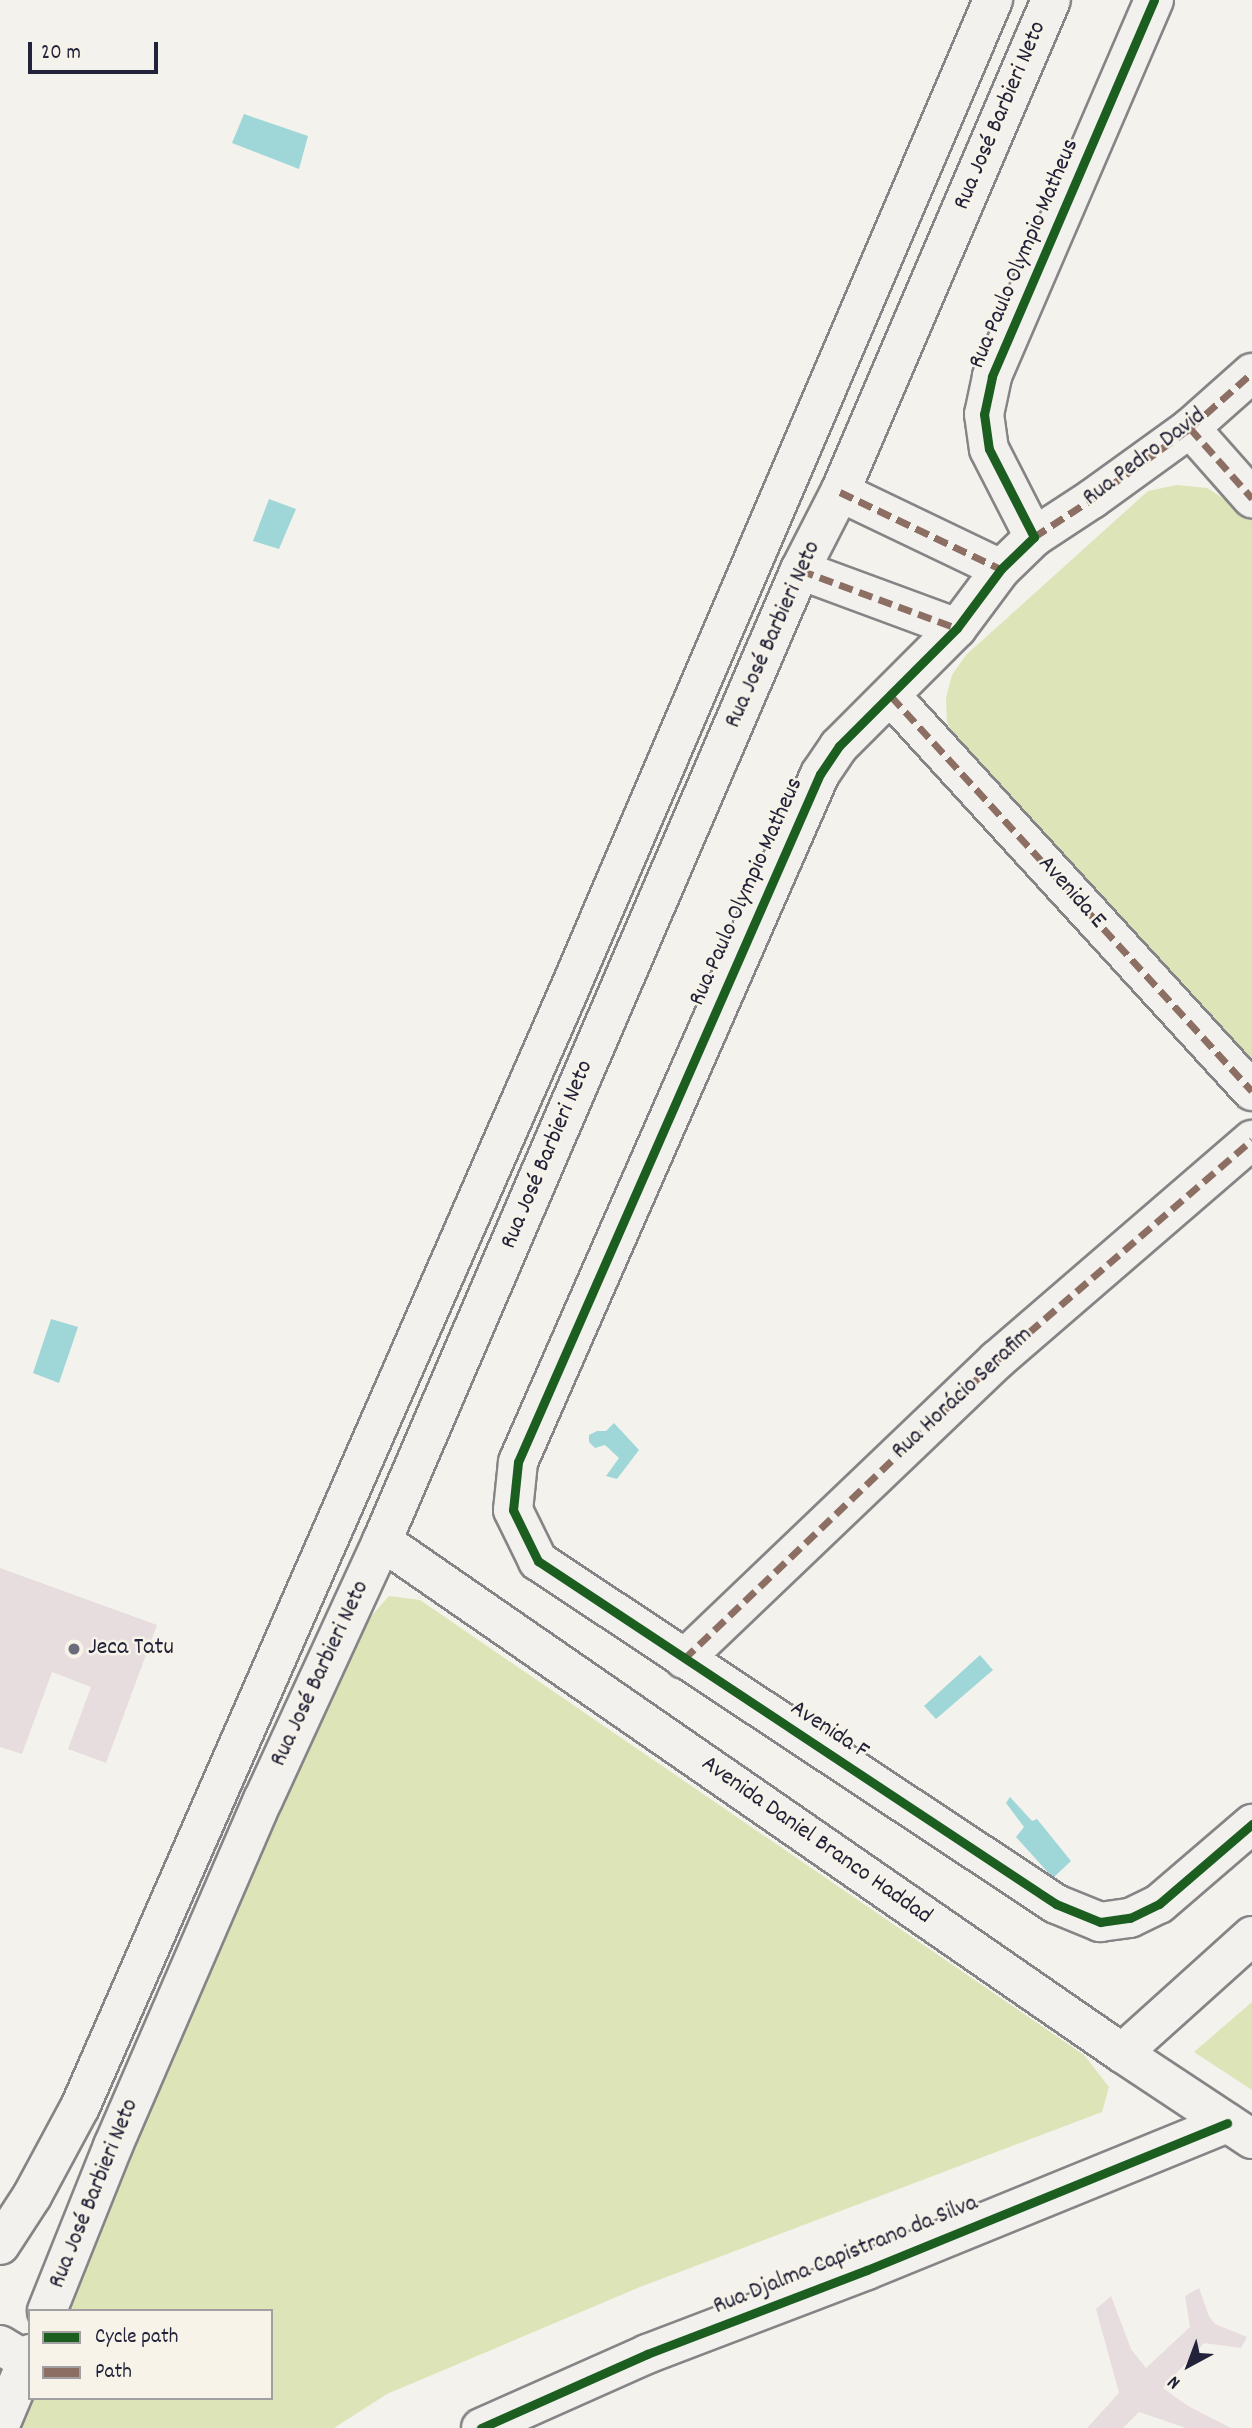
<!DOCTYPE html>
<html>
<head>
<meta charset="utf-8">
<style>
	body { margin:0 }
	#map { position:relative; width:1252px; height:2428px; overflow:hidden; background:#f4f2ec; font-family:Dekko,sans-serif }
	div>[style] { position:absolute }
	.green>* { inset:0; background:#dde4b8 }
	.water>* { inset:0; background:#9fd7d9 }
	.building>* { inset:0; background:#e7dddf }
	.roads { filter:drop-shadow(2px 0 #858486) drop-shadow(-2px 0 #858486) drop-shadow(0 2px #858486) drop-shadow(0 -2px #858486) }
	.minor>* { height:38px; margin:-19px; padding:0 19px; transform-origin:19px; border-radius:19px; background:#f2f1ed }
	.secondary>* { height:38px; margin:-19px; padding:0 19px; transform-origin:19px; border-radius:19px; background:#f2f1ed }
	.quiet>* { height:7px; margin-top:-3.5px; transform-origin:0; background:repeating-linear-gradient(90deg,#8d6e63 0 14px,transparent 0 21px) }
	.cycleway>* { height:9px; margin:-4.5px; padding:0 4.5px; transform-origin:4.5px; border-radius:4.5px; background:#1b5e20 }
	.dots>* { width:19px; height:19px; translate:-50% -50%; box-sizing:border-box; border:4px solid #f7f3e8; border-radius:50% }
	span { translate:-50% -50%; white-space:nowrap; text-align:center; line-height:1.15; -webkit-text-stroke:5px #f7f3e8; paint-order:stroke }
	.street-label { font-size:24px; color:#22223b }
	.poi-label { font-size:24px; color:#22223b }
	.left { translate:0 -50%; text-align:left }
	.legend { position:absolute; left:28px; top:2309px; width:245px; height:91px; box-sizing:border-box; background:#f7f3e8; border:2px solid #a29fa3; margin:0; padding:9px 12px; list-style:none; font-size:21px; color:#22223b }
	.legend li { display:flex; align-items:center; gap:14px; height:35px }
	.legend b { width:35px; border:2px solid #a29fa3 }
	.north { position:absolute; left:1154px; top:2330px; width:70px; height:70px; -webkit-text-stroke:5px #f7f3e8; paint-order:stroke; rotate:221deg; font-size:19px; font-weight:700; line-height:28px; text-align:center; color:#22223b }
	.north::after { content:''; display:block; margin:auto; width:24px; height:32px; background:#22223b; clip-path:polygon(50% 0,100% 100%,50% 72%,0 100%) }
	.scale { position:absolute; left:28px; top:42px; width:130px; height:32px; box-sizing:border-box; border:4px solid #22223b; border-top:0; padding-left:9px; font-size:21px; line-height:24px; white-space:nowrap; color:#22223b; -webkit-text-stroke:5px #f7f3e8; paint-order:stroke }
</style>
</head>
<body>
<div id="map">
	<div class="green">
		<div style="clip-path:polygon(1177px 485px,1207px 488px,1245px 512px,1252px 520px,1252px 1067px,957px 745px,947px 722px,946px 698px,952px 675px,966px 655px,1148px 491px)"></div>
		<div style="clip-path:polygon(389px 1596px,420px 1600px,1084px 2055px,1109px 2087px,1102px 2112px,640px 2287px,387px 2394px,334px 2428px,22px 2428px,35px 2398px,271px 2398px,271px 2311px,70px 2311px,140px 2127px,327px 1706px,367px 1621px)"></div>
		<div style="clip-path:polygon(1252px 2002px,1252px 2090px,1194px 2052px)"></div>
	</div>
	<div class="water">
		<div style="clip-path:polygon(244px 114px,308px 136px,299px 169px,232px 143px)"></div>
		<div style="clip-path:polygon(269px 499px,296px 509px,279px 549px,253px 541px)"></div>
		<div style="clip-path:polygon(51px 1319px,78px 1327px,59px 1383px,33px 1373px)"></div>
		<div style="clip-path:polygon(614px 1423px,639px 1450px,617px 1479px,606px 1476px,619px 1458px,605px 1445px,595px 1448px,589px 1442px,589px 1435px,597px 1431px,606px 1431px)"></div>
		<div style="clip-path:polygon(980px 1655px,993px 1670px,936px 1719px,924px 1706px)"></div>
		<div style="clip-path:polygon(1010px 1797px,1032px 1821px,1037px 1819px,1071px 1861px,1053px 1878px,1016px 1837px,1024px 1827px,1006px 1803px)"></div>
	</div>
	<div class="building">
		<div style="clip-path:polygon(0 1568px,157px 1625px,106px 1763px,68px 1749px,91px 1687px,52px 1672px,22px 1754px,0 1747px)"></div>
		<div style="clip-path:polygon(1199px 2288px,1209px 2316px,1215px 2324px,1247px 2337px,1241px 2348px,1204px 2343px,1163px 2388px,1188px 2406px,1231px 2428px,1186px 2428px,1139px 2412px,1123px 2428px,1087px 2428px,1119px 2393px,1096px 2309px,1111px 2296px,1131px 2349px,1146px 2368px,1190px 2327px,1185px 2296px)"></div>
	</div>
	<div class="roads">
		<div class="minor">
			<div style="left:1154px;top:0;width:410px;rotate:113.3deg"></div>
			<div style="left:992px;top:377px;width:38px;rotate:102deg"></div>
			<div style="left:984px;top:414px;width:35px;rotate:82deg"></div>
			<div style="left:989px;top:449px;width:99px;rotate:62.9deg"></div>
			<div style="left:1034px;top:537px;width:46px;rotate:135.9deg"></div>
			<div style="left:1001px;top:569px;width:74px;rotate:126.7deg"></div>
			<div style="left:957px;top:628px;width:167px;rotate:135deg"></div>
			<div style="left:839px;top:746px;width:34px;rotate:124deg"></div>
			<div style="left:820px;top:774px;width:751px;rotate:113.7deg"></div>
			<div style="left:518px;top:1462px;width:48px;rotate:95.9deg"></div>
			<div style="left:513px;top:1510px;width:57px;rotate:63.9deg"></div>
			<div style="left:538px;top:1561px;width:621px;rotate:33.51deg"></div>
			<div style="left:1056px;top:1904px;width:48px;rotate:22.2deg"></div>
			<div style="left:1100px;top:1922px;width:30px;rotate:-8deg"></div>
			<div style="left:1130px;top:1918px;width:32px;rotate:-26deg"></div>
			<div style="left:1159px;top:1904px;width:123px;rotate:-40.7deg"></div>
			<div style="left:1190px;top:428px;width:94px;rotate:48.5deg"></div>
			<div style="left:840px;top:492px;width:178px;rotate:25.6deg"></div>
			<div style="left:1034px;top:537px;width:69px;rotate:-33.2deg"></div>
			<div style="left:1092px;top:499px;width:121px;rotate:-35.9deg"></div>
			<div style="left:1190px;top:428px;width:83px;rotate:-41.6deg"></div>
			<div style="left:800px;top:570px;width:167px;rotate:20.3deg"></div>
			<div style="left:891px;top:696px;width:535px;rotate:47.58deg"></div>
			<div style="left:382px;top:1541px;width:900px;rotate:34.68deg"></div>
			<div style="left:1122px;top:2053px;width:156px;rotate:33.5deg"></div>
			<div style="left:684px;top:1659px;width:433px;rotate:-43.7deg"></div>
			<div style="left:997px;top:1360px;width:337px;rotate:-40.8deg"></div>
			<div style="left:1122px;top:2053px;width:175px;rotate:-42deg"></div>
			<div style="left:481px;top:2428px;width:182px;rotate:-24deg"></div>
			<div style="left:647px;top:2354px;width:235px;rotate:-20.9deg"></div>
			<div style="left:867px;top:2270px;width:389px;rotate:-22.2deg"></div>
		</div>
		<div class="secondary">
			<div style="left:0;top:2245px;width:59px;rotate:-56.9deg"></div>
			<div style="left:32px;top:2196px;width:101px;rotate:-61.7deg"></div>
			<div style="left:80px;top:2107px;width:1222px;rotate:-66.35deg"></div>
			<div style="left:570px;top:988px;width:1075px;rotate:-66.82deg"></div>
			<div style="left:47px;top:2311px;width:178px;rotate:-68.2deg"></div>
			<div style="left:113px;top:2146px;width:377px;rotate:-66.6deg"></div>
			<div style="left:263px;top:1800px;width:285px;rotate:-65.3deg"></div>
			<div style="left:382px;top:1541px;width:1057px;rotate:-66.71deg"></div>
			<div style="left:800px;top:570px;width:88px;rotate:-62.9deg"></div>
			<div style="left:840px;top:492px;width:535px;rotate:-66.79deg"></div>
			<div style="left:0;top:2345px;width:31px;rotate:31deg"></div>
			<div style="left:0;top:2425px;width:77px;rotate:-67.1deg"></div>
		</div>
	</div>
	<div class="quiet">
		<div style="left:1190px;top:428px;width:94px;rotate:48.5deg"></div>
		<div style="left:840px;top:492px;width:178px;rotate:25.6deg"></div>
		<div style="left:1034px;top:537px;width:69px;rotate:-33.2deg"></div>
		<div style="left:1092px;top:499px;width:121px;rotate:-35.9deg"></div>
		<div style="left:1190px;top:428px;width:83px;rotate:-41.6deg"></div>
		<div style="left:800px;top:570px;width:167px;rotate:20.3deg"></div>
		<div style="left:891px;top:696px;width:535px;rotate:47.58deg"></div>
		<div style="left:684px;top:1659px;width:433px;rotate:-43.7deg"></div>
		<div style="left:997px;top:1360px;width:337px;rotate:-40.8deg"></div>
	</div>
	<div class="cycleway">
		<div style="left:1154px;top:0;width:410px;rotate:113.3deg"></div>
		<div style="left:992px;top:377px;width:38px;rotate:102deg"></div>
		<div style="left:984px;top:414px;width:35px;rotate:82deg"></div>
		<div style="left:989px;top:449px;width:99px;rotate:62.9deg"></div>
		<div style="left:1034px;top:537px;width:46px;rotate:135.9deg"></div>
		<div style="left:1001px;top:569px;width:74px;rotate:126.7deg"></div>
		<div style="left:957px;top:628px;width:167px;rotate:135deg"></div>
		<div style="left:839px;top:746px;width:34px;rotate:124deg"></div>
		<div style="left:820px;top:774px;width:751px;rotate:113.7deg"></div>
		<div style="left:518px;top:1462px;width:48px;rotate:95.9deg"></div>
		<div style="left:513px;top:1510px;width:57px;rotate:63.9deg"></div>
		<div style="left:538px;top:1561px;width:621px;rotate:33.51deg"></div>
		<div style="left:1056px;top:1904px;width:48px;rotate:22.2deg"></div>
		<div style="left:1100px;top:1922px;width:30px;rotate:-8deg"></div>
		<div style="left:1130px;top:1918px;width:32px;rotate:-26deg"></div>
		<div style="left:1159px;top:1904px;width:123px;rotate:-40.7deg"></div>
		<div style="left:481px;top:2428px;width:182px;rotate:-24deg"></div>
		<div style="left:647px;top:2354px;width:235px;rotate:-20.9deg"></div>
		<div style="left:867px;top:2270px;width:389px;rotate:-22.2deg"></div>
	</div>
	<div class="dots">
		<div style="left:74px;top:1649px;background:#6c6b79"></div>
	</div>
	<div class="street-label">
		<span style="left:1001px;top:116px;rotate:-67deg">Rua José Barbieri Neto</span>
		<span style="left:1025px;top:254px;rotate:-67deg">Rua Paulo Olympio Matheus</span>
		<span style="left:1145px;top:458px;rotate:-37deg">Rua Pedro David</span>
		<span style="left:774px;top:635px;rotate:-66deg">Rua José Barbieri Neto</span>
		<span style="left:747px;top:892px;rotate:-66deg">Rua Paulo Olympio Matheus</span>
		<span style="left:1071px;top:893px;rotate:48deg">Avenida E</span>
		<span style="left:548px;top:1155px;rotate:-67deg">Rua José Barbieri Neto</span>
		<span style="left:963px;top:1394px;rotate:-43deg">Rua Horácio Serafim</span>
		<span style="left:321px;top:1674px;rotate:-65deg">Rua José Barbieri Neto</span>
		<span style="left:829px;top:1731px;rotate:33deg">Avenida F</span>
		<span style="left:816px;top:1841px;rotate:35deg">Avenida Daniel Branco Haddad</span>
		<span style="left:95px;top:2194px;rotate:-68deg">Rua José Barbieri Neto</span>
		<span style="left:846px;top:2256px;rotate:-22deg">Rua Djalma Capistrano da Silva</span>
	</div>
	<div class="poi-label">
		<span class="left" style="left:88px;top:1649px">Jeca Tatu</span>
	</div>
	<ul class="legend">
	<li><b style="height:9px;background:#1b5e20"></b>Cycle path</li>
	<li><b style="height:9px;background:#8d6e63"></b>Path</li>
	</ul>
	<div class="north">N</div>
	<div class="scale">20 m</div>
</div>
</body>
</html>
